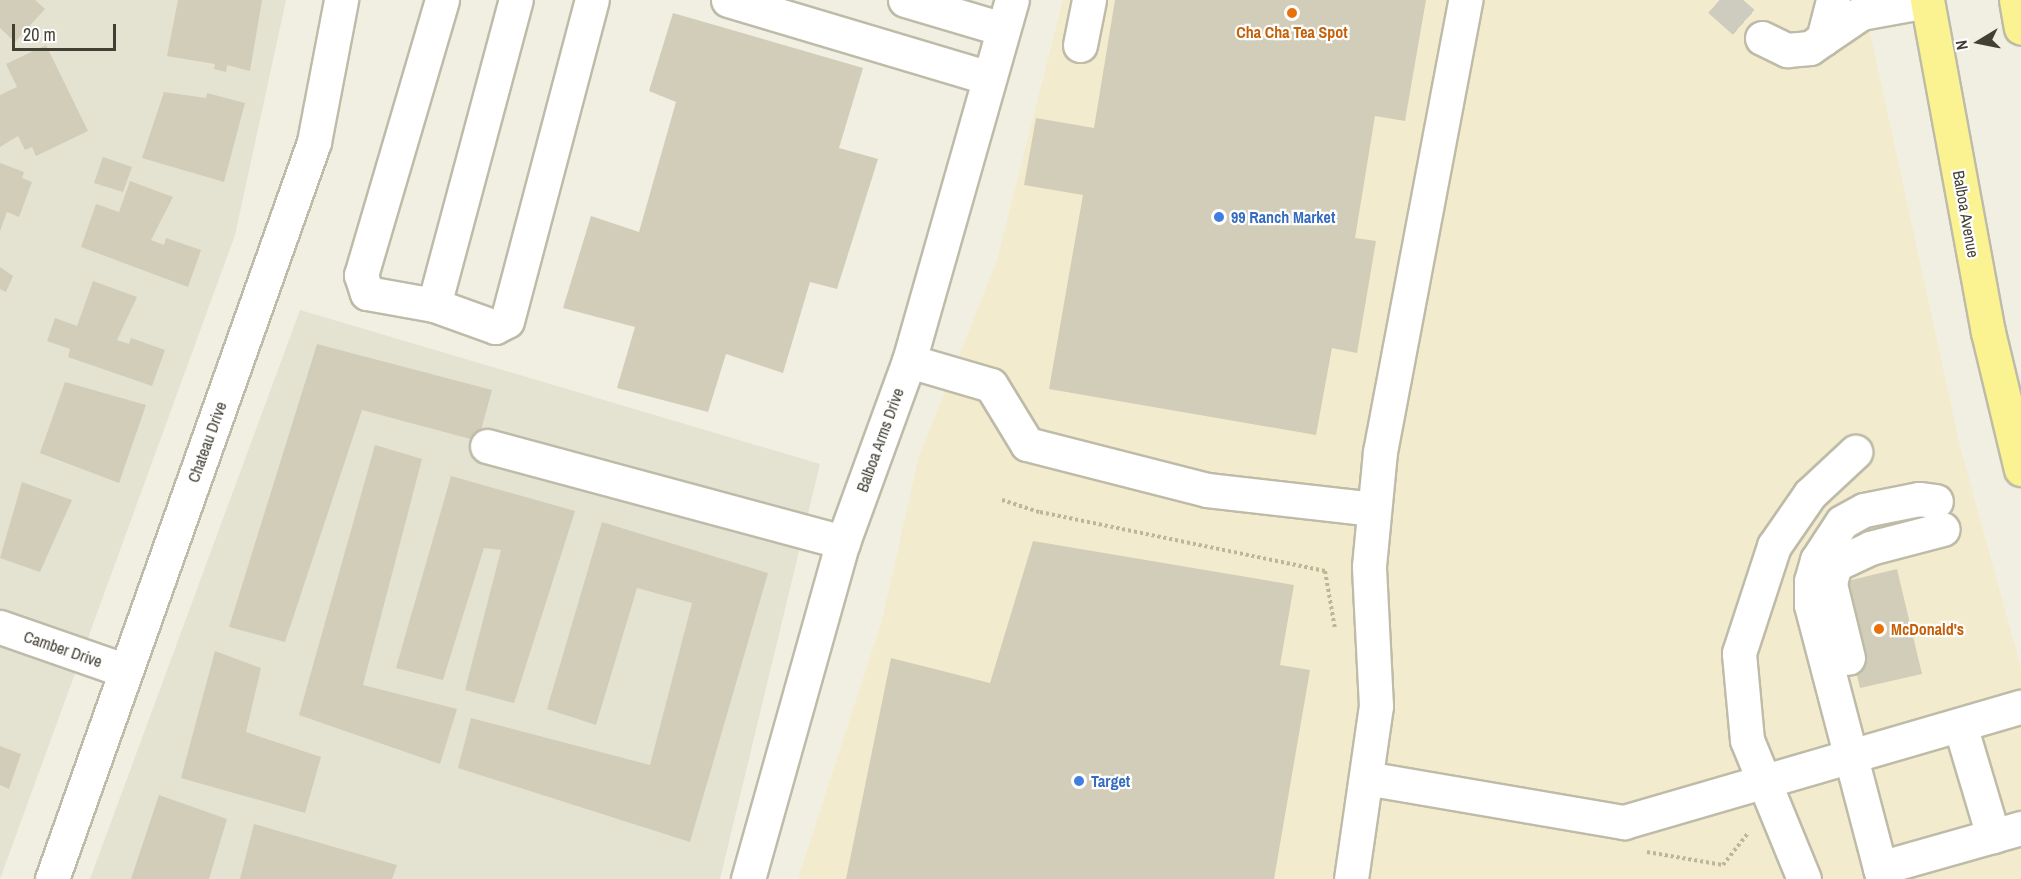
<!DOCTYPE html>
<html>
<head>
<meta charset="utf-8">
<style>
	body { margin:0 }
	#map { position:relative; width:2021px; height:879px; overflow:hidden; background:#f1efe2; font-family:"Archivo Narrow",sans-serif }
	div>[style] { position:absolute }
	.residential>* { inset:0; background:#e4e2d1 }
	.commercial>* { inset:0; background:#f3ebcd }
	.building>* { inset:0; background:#d2cdb8 }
	.minor-tunnel>* { height:33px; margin-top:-16.5px; transform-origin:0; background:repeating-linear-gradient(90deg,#ceccbf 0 33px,transparent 0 49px) }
	.path>* { height:4px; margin-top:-2px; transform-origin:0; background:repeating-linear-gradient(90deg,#bdb797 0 3px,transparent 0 6px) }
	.roads { filter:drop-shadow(2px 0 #bebba8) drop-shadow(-2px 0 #bebba8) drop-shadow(0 2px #bebba8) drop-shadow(0 -2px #bebba8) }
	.minor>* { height:33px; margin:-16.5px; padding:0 16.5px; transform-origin:16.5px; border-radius:16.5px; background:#fff }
	.major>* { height:33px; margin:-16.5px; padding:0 16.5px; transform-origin:16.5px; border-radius:16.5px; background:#fbf291 }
	.dots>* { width:16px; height:16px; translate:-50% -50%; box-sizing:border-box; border:3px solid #fff; border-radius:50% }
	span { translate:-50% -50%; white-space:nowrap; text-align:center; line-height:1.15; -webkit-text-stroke:4.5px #fff; paint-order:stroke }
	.food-label { font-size:16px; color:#c56008; font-weight:700 }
	.left { translate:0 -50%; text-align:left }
	.street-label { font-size:16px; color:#423f33 }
	.shop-label { font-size:16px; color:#366cbe; font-weight:700 }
	.north { position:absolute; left:1949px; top:12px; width:60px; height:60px; -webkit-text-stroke:4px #fff; paint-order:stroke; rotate:260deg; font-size:16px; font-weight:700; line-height:24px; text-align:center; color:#423f33 }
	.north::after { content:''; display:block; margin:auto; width:21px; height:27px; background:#423f33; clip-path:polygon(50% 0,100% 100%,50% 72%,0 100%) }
	.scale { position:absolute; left:12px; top:24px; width:104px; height:27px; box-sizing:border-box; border:3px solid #423f33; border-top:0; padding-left:8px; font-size:18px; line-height:21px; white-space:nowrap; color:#423f33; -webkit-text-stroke:4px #fff; paint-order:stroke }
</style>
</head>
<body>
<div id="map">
	<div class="residential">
		<div style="clip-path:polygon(0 0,286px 0,235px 235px,0 879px)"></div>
		<div style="clip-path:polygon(300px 310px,820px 464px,720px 879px,90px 879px)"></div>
	</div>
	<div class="commercial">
		<div style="clip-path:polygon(1063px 0,1863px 0,1960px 446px,2021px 668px,2021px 879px,798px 879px,882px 620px,919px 456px,997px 260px)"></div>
	</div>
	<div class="building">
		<div style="clip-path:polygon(0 0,35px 0,45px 9px,15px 42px,0 28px)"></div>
		<div style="clip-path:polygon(178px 0,262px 0,250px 71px,227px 65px,226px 72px,214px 69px,215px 64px,167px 56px)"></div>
		<div style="clip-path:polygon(1115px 0,1426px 0,1405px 121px,1375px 116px,1355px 238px,1376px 241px,1357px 353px,1332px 348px,1316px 435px,1049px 389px,1083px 195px,1024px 185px,1036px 118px,1094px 128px)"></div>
		<div style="clip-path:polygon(673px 13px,863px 68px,839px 148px,878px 159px,837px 289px,810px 282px,783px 373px,726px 354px,708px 412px,617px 388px,635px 327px,563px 308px,591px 216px,639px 232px,676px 102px,649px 91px)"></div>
		<div style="clip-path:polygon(46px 45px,88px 131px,36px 156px,32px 147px,25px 150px,18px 136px,0 147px,0 95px,17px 87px,6px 64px)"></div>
		<div style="clip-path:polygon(164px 92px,206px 98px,207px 93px,245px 103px,224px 182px,142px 158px)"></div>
		<div style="clip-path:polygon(103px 157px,132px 167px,123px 192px,94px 183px)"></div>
		<div style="clip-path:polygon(0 163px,24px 172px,22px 178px,32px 182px,19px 217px,7px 212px,0 231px)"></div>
		<div style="clip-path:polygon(130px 181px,173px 197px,151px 240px,164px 245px,166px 238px,201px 250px,188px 287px,81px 247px,96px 204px,119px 212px)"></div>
		<div style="clip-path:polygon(0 267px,13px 276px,6px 292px,0 289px)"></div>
		<div style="clip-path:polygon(93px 281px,137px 297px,117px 340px,129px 344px,131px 338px,165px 350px,152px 386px,68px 357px,70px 349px,47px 341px,55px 318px,77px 326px)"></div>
		<div style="clip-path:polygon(317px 344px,492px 390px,478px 441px,362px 410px,285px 642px,229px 627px)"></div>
		<div style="clip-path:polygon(65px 382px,146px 405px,119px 483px,40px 453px)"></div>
		<div style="clip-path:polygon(375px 445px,422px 459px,363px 685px,457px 709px,440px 764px,299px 715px)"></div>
		<div style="clip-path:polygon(451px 476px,575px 511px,514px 703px,465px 690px,501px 550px,484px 548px,443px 680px,396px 668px)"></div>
		<div style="clip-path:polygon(22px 482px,72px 500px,40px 572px,0 558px)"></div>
		<div style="clip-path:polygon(602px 522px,768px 573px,690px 842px,458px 768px,471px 718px,650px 765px,692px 603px,637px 588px,596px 725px,547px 709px)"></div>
		<div style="clip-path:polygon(1033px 541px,1294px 585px,1280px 665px,1310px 670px,1274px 879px,846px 879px,891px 658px,990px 683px)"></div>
		<div style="clip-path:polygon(1897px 569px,1922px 674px,1860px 688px,1835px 584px)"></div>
		<div style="clip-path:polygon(215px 651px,261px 668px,246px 732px,321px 757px,305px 813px,181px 778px)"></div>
		<div style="clip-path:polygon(0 746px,21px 754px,9px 789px,0 785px)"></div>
		<div style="clip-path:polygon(159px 795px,227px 819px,209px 879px,131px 879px)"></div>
		<div style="clip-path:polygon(254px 824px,397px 865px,392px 879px,240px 879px)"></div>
	</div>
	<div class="minor-tunnel">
		<div style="left:1719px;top:0;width:57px;rotate:41.5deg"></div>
	</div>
	<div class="path">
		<div style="left:1002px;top:500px;width:40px;rotate:18deg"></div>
		<div style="left:1040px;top:512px;width:291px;rotate:11.7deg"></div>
		<div style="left:1325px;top:571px;width:59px;rotate:80.2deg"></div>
		<div style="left:1647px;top:852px;width:77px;rotate:9.7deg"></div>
		<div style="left:1723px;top:865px;width:41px;rotate:-52deg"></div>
	</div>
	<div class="roads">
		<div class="minor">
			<div style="left:442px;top:0;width:287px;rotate:106.4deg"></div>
			<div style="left:361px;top:275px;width:19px;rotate:72deg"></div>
			<div style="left:367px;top:293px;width:68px;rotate:10.2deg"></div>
			<div style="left:434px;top:305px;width:65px;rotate:19.8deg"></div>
			<div style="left:495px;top:327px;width:13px;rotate:-27deg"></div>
			<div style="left:507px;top:321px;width:332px;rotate:-75.2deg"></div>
			<div style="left:728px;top:0;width:272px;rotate:16.6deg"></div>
			<div style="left:905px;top:0;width:102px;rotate:16.5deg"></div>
			<div style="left:1762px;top:38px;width:28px;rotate:26deg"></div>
			<div style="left:1787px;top:50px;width:23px;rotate:-5deg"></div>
			<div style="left:1810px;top:48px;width:16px;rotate:-35deg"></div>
			<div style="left:1823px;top:39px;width:40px;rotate:-75.6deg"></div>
			<div style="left:1823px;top:39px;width:46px;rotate:-34.4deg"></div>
			<div style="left:1861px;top:13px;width:67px;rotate:-10.3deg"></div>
			<div style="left:1080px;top:45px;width:46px;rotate:-78.7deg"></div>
			<div style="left:434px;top:305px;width:316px;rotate:-75deg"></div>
			<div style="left:909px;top:361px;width:85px;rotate:16.3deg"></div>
			<div style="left:991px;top:385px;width:69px;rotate:58.6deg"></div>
			<div style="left:1027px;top:444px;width:186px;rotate:14.3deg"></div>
			<div style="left:1207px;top:490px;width:168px;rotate:6.5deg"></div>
			<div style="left:487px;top:446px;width:369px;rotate:15.1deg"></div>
			<div style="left:1837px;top:557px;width:28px;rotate:105deg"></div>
			<div style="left:1830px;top:584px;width:76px;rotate:76.3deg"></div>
			<div style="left:1834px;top:565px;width:40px;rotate:-25deg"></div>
			<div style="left:1870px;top:548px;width:75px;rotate:-14.6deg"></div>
			<div style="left:0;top:627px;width:133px;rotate:19.2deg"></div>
			<div style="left:1960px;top:725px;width:116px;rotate:73.4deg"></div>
			<div style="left:1366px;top:778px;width:262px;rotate:9.7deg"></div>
			<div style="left:1624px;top:822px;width:413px;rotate:-16.2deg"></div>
			<div style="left:1880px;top:868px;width:272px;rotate:-104.7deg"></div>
			<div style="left:1811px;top:605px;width:24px;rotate:-90deg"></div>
			<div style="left:1811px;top:581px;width:22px;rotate:-74deg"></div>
			<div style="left:1817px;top:560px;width:45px;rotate:-56.7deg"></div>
			<div style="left:1842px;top:522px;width:25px;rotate:-29deg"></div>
			<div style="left:1864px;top:510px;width:56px;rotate:-11.3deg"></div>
			<div style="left:1919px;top:499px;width:17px;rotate:7deg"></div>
			<div style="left:52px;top:879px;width:782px;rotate:-70.43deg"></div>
			<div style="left:314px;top:142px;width:145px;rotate:-79.2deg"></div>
			<div style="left:748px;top:879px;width:350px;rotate:-74.3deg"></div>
			<div style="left:843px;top:542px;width:193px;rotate:-70deg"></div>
			<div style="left:909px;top:361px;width:375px;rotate:-74.1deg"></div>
			<div style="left:1351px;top:879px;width:175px;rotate:-81.8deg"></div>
			<div style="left:1376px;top:706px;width:140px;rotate:-92.9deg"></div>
			<div style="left:1369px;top:566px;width:115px;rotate:-84.5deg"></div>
			<div style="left:1380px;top:452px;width:460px;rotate:-79.3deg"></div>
			<div style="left:1804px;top:879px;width:150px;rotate:-112.3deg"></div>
			<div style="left:1747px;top:740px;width:87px;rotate:-95.3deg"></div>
			<div style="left:1739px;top:653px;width:113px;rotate:-71.9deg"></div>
			<div style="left:1774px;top:546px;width:63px;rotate:-55.3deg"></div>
			<div style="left:1810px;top:494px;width:62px;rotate:-43deg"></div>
			<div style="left:1883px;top:879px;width:11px;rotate:-105deg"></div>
			<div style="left:1880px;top:868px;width:147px;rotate:-15.8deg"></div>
		</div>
		<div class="major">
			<div style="left:1927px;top:0;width:338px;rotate:79.6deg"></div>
			<div style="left:1988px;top:332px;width:141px;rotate:76.5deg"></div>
			<div style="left:2016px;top:0;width:28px;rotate:80deg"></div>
		</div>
	</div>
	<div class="dots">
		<div style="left:1292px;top:13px;background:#e8710a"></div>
		<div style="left:1219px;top:217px;background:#3f7fe0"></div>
		<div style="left:1879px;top:629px;background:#e8710a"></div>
		<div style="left:1079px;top:781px;background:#3f7fe0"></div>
	</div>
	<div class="food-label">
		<span style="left:1292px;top:32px">Cha Cha Tea Spot</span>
		<span class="left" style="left:1891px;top:629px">McDonald's</span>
	</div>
	<div class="street-label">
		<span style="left:1966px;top:214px;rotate:80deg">Balboa Avenue</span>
		<span style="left:880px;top:440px;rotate:-70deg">Balboa Arms Drive</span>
		<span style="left:207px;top:442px;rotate:-70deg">Chateau Drive</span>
		<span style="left:63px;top:649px;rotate:19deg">Camber Drive</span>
	</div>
	<div class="shop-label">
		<span class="left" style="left:1231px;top:217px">99 Ranch Market</span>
		<span class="left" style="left:1091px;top:781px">Target</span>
	</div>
	<div class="north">N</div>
	<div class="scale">20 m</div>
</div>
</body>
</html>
